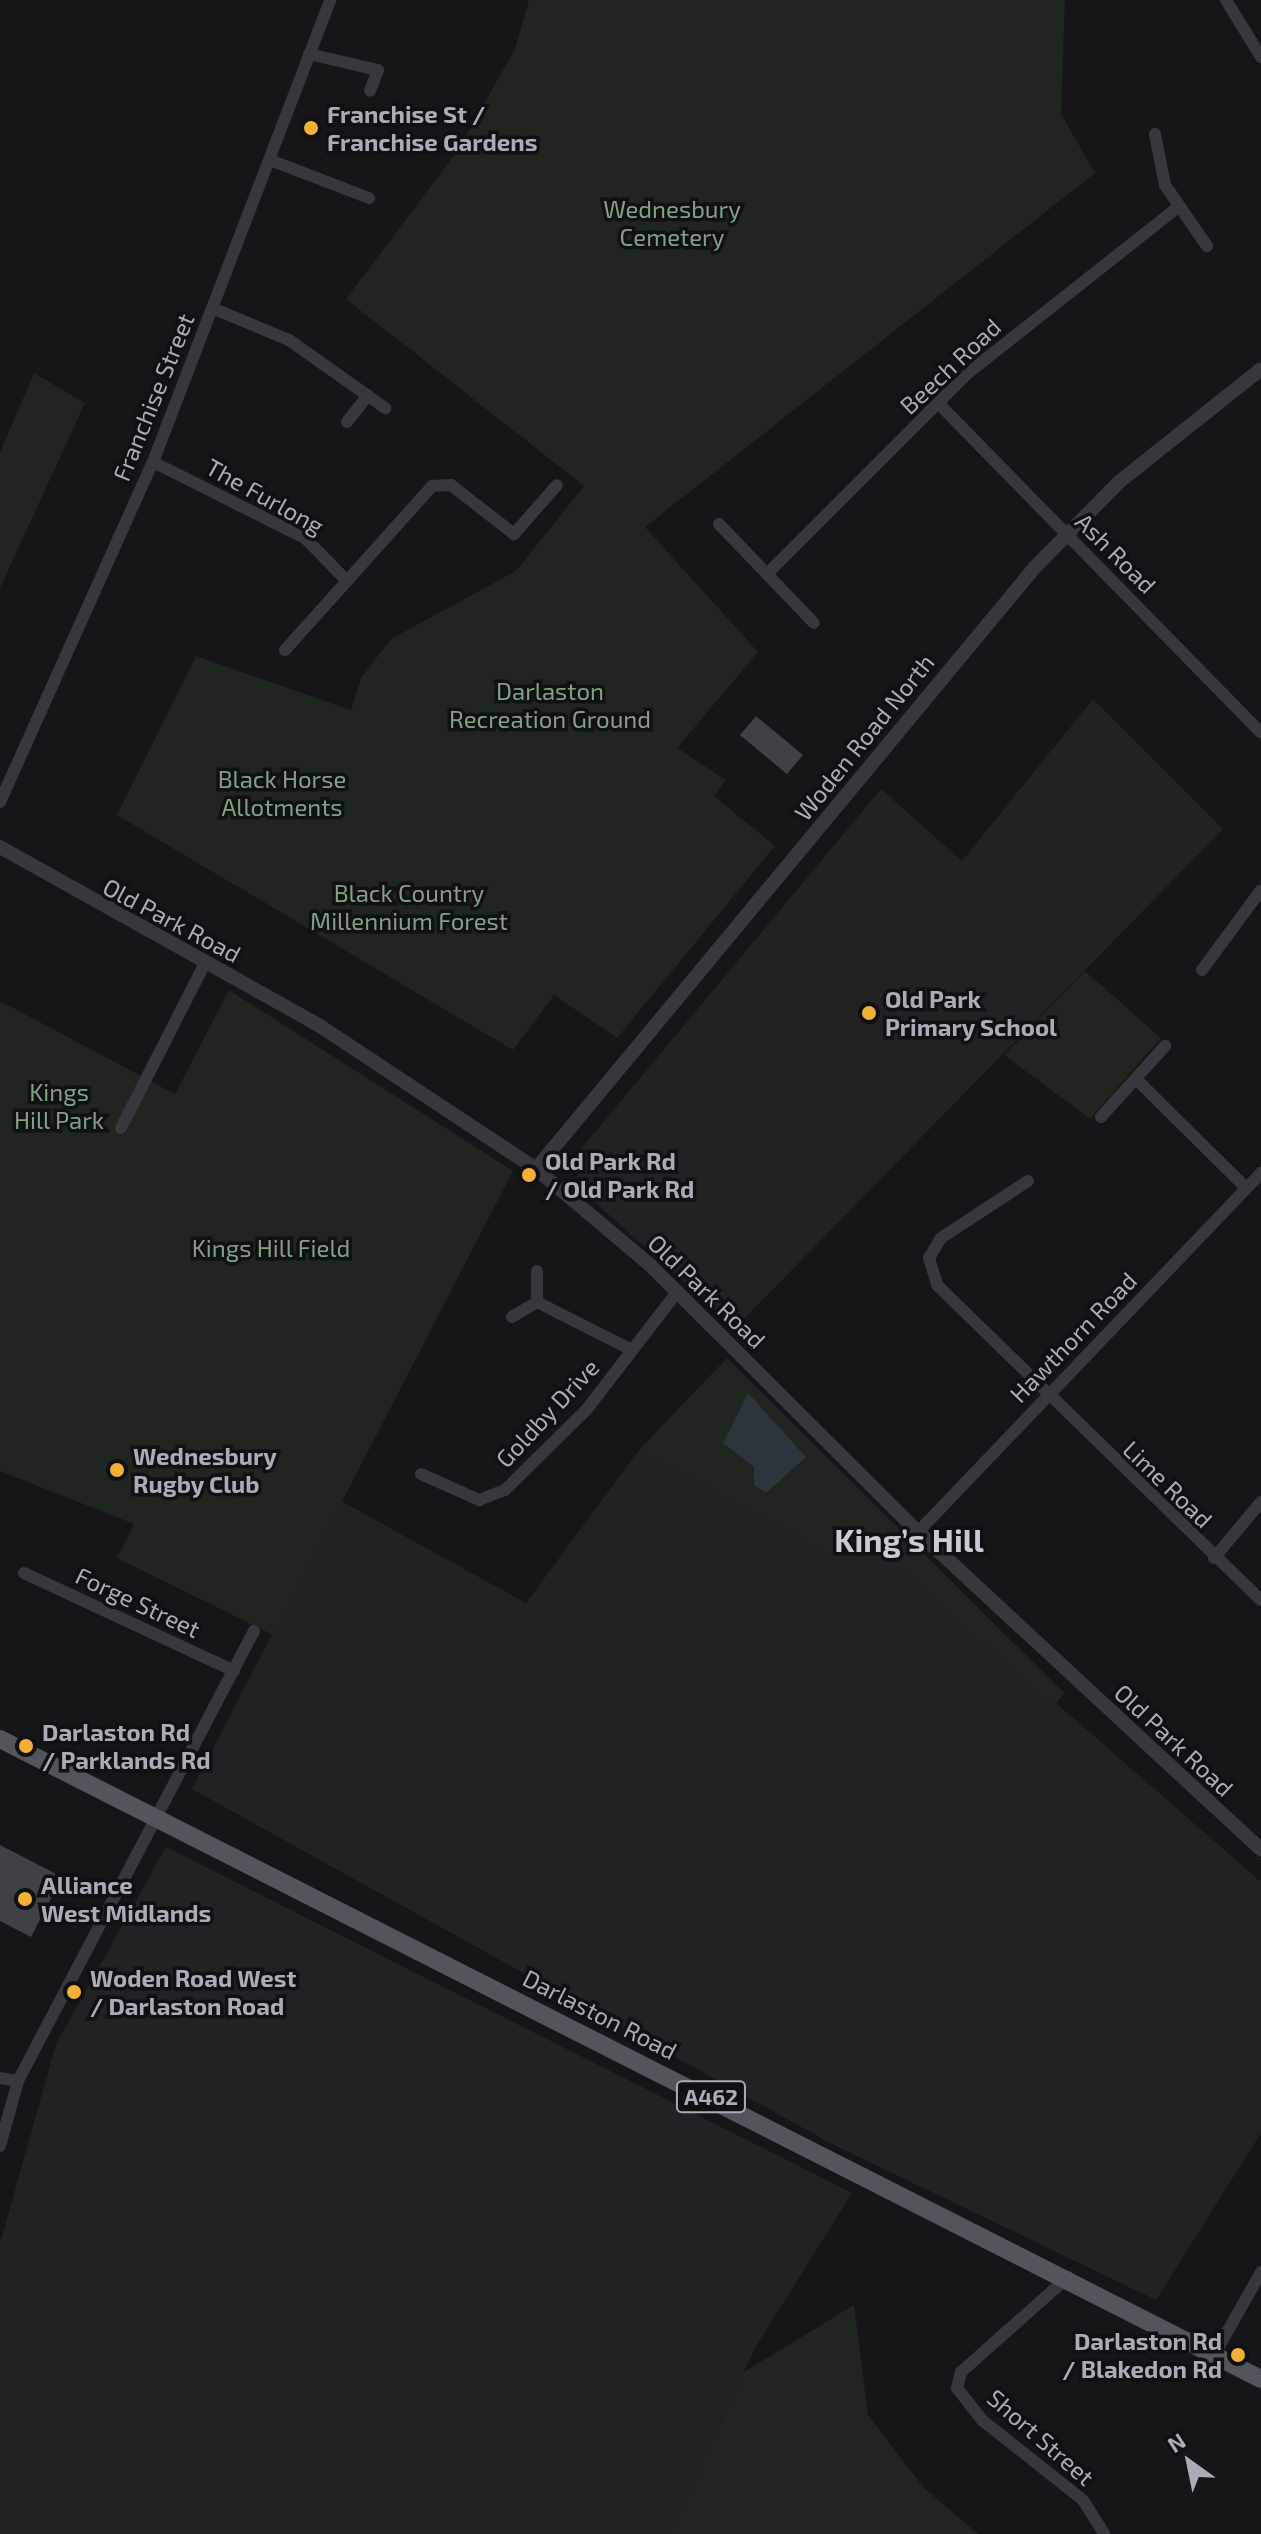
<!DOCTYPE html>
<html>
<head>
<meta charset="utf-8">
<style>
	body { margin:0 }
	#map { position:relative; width:1261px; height:2534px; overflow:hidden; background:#161618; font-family:"Exo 2",sans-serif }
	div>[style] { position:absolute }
	.built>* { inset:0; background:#222225 }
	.green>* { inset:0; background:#1e261f }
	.water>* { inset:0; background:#2c353c }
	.building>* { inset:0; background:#404145 }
	.minor>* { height:12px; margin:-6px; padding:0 6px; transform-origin:6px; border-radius:6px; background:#37383d }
	.tertiary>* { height:14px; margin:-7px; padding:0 7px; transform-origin:7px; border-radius:7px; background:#37383d }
	.primary>* { height:18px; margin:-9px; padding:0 9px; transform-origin:9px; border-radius:9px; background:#53555c }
	.dots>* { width:22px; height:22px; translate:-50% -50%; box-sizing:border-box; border:4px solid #111113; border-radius:50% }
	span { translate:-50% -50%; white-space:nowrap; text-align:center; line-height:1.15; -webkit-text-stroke:7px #111113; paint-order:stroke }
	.shield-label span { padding:2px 6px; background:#111113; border:2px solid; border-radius:6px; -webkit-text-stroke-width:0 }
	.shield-label { font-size:22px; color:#a8adb8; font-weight:700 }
	.poi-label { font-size:24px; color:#a8adb8; font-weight:700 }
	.left { translate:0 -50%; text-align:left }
	.right { translate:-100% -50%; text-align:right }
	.park-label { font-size:24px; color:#7fa381 }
	.street-label { font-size:24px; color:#a8adb8 }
	.district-label { font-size:32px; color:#c9ccd4; font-weight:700 }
	.north { position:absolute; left:1149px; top:2422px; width:80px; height:80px; -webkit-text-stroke:6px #111113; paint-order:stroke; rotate:327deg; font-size:22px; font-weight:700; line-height:32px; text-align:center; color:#a8adb8 }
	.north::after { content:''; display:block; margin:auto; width:28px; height:36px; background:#a8adb8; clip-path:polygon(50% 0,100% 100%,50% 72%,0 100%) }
</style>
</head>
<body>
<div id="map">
	<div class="built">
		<div style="clip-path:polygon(1093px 699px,1223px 829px,735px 1328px,578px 1187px,575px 1156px,881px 789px,962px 861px)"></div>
		<div style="clip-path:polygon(639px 1450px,833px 1554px,851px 1524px,1261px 1882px,1261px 2133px,1156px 2300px,832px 2144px,192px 1789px,341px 1501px,526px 1603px)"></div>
		<div style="clip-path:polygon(166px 1847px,852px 2193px,755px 2348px,669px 2534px,0 2534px,0 2244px,56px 2044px)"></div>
	</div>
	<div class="green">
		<div style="clip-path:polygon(529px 0,1065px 0,1061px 114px,1095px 173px,645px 527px,758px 652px,677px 748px,726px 780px,714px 796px,775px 846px,617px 1038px,554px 995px,513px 1050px,117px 815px,196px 656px,351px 710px,361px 678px,391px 639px,516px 571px,584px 486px,346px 299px,458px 150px,515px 49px)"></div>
		<div style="clip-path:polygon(34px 373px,85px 403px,0 588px,0 452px)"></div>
		<div style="clip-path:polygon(1085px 971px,1161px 1038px,1090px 1119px,1004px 1055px)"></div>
		<div style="clip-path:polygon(229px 990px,513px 1171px,273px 1635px,117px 1558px,134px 1524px,0 1471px,0 1001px,141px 1076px,114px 1129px,125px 1134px,150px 1081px,175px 1094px)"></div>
		<div style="clip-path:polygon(727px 1358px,1064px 1693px,1054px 1706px,852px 1525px,833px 1555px,639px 1450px)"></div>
		<div style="clip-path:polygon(854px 2305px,868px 2415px,924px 2488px,978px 2534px,669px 2534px,744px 2372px)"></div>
	</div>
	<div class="water">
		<div style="clip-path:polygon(748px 1393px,806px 1457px,766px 1493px,754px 1485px,754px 1467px,723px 1443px)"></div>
	</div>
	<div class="building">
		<div style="clip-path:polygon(756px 716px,803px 755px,787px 774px,740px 735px)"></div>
		<div style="clip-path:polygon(0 1845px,62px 1877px,31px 1937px,0 1921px)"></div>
	</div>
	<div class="minor">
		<div style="left:1226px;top:0;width:67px;rotate:58.4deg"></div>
		<div style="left:309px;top:54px;width:71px;rotate:13.1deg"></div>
		<div style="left:378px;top:70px;width:22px;rotate:111deg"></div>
		<div style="left:1155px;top:134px;width:52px;rotate:78.9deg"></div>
		<div style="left:1165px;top:185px;width:74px;rotate:55.5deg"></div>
		<div style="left:270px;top:160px;width:106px;rotate:21deg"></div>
		<div style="left:212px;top:308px;width:83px;rotate:22.6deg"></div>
		<div style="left:289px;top:340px;width:118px;rotate:35.3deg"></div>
		<div style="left:939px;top:404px;width:460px;rotate:45.6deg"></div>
		<div style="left:347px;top:422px;width:34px;rotate:-52deg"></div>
		<div style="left:153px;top:462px;width:170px;rotate:26.6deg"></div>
		<div style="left:305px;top:538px;width:59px;rotate:45.7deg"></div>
		<div style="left:719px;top:524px;width:137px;rotate:46.2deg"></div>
		<div style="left:767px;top:574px;width:284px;rotate:-45deg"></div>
		<div style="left:968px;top:373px;width:268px;rotate:-38.3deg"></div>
		<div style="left:285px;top:650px;width:220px;rotate:-48.1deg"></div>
		<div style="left:432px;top:486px;width:19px;rotate:-3deg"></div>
		<div style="left:451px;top:485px;width:80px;rotate:37.9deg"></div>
		<div style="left:514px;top:534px;width:65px;rotate:-48.7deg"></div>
		<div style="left:0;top:802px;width:373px;rotate:-65.8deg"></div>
		<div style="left:153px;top:462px;width:495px;rotate:-69deg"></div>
		<div style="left:1202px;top:970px;width:99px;rotate:-53.6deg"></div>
		<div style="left:1136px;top:1079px;width:155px;rotate:44.7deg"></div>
		<div style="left:1101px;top:1117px;width:96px;rotate:-48deg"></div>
		<div style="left:121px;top:1128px;width:185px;rotate:-63deg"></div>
		<div style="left:1028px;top:1181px;width:104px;rotate:146.8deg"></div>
		<div style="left:941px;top:1238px;width:23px;rotate:121deg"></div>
		<div style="left:929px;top:1258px;width:28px;rotate:73deg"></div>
		<div style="left:937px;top:1285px;width:452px;rotate:44.2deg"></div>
		<div style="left:537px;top:1302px;width:106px;rotate:26.8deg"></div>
		<div style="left:512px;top:1317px;width:29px;rotate:-31deg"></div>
		<div style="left:537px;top:1302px;width:31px;rotate:-90deg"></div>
		<div style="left:421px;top:1474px;width:64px;rotate:24.1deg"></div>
		<div style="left:479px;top:1500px;width:28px;rotate:-21deg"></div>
		<div style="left:505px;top:1490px;width:115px;rotate:-44.6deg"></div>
		<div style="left:587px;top:1409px;width:148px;rotate:-52.4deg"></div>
		<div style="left:918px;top:1532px;width:497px;rotate:-46.3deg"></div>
		<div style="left:1214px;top:1558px;width:73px;rotate:-50deg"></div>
		<div style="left:24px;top:1573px;width:232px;rotate:25deg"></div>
		<div style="left:0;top:2078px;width:18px;rotate:9deg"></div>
		<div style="left:0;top:2146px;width:67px;rotate:-74.5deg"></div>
		<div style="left:18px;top:2081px;width:508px;rotate:-62.33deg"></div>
		<div style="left:1068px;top:2277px;width:143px;rotate:138.4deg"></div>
		<div style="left:961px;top:2372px;width:16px;rotate:104deg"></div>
		<div style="left:957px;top:2388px;width:41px;rotate:52deg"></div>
		<div style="left:982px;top:2420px;width:129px;rotate:38.4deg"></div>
		<div style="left:1083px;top:2500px;width:40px;rotate:58deg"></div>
		<div style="left:1213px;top:2357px;width:98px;rotate:-60.5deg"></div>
	</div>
	<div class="tertiary">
		<div style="left:0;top:847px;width:367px;rotate:29.2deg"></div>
		<div style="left:320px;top:1026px;width:259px;rotate:33.5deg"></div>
		<div style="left:536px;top:1169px;width:149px;rotate:40.1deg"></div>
		<div style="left:650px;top:1265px;width:378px;rotate:44.9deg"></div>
		<div style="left:918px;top:1532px;width:468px;rotate:42.8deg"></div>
		<div style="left:536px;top:1169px;width:782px;rotate:-50.34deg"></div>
		<div style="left:1035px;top:567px;width:120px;rotate:-45.3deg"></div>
		<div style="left:1119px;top:482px;width:181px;rotate:-38.5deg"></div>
	</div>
	<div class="primary">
		<div style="left:0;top:1739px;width:1414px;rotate:26.91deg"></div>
	</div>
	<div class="dots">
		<div style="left:311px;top:128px;background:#f2b134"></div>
		<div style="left:869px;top:1013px;background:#f2b134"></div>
		<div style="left:529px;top:1175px;background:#f2b134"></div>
		<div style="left:117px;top:1470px;background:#f2b134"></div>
		<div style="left:26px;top:1746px;background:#f2b134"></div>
		<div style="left:25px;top:1899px;background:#f2b134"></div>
		<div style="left:74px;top:1992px;background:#f2b134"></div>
		<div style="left:1238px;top:2355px;background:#f2b134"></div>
	</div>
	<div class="shield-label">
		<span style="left:711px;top:2097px">A462</span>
	</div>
	<div class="poi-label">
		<span class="left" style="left:327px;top:128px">Franchise St /<br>Franchise Gardens</span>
		<span class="left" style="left:885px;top:1013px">Old Park<br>Primary School</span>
		<span class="left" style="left:545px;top:1175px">Old Park Rd<br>/ Old Park Rd</span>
		<span class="left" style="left:133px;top:1470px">Wednesbury<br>Rugby Club</span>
		<span class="left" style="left:42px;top:1746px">Darlaston Rd<br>/ Parklands Rd</span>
		<span class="left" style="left:41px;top:1899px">Alliance<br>West Midlands</span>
		<span class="left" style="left:90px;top:1992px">Woden Road West<br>/ Darlaston Road</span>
		<span class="right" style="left:1222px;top:2355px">Darlaston Rd<br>/ Blakedon Rd</span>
	</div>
	<div class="park-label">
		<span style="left:672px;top:223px">Wednesbury<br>Cemetery</span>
		<span style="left:550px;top:705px">Darlaston<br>Recreation Ground</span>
		<span style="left:282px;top:793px">Black Horse<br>Allotments</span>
		<span style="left:409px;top:907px">Black Country<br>Millennium Forest</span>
		<span style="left:59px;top:1106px">Kings<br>Hill Park</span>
		<span style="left:271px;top:1248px">Kings Hill Field</span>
	</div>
	<div class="street-label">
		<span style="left:950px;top:366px;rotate:-43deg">Beech Road</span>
		<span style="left:153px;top:397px;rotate:-68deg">Franchise Street</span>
		<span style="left:265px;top:496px;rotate:29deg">The Furlong</span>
		<span style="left:1116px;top:553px;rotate:45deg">Ash Road</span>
		<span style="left:864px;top:737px;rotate:-51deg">Woden Road North</span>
		<span style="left:172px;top:920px;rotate:28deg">Old Park Road</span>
		<span style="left:707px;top:1291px;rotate:44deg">Old Park Road</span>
		<span style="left:1073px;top:1337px;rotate:-46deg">Hawthorn Road</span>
		<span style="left:547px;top:1413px;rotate:-47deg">Goldby Drive</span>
		<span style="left:1168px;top:1484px;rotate:44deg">Lime Road</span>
		<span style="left:138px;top:1602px;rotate:25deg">Forge Street</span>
		<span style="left:1174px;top:1740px;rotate:43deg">Old Park Road</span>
		<span style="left:600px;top:2014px;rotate:27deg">Darlaston Road</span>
		<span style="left:1041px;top:2437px;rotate:41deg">Short Street</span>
	</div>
	<div class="district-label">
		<span style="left:909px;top:1539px">King’s Hill</span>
	</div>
	<div class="north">N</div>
</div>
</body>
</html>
